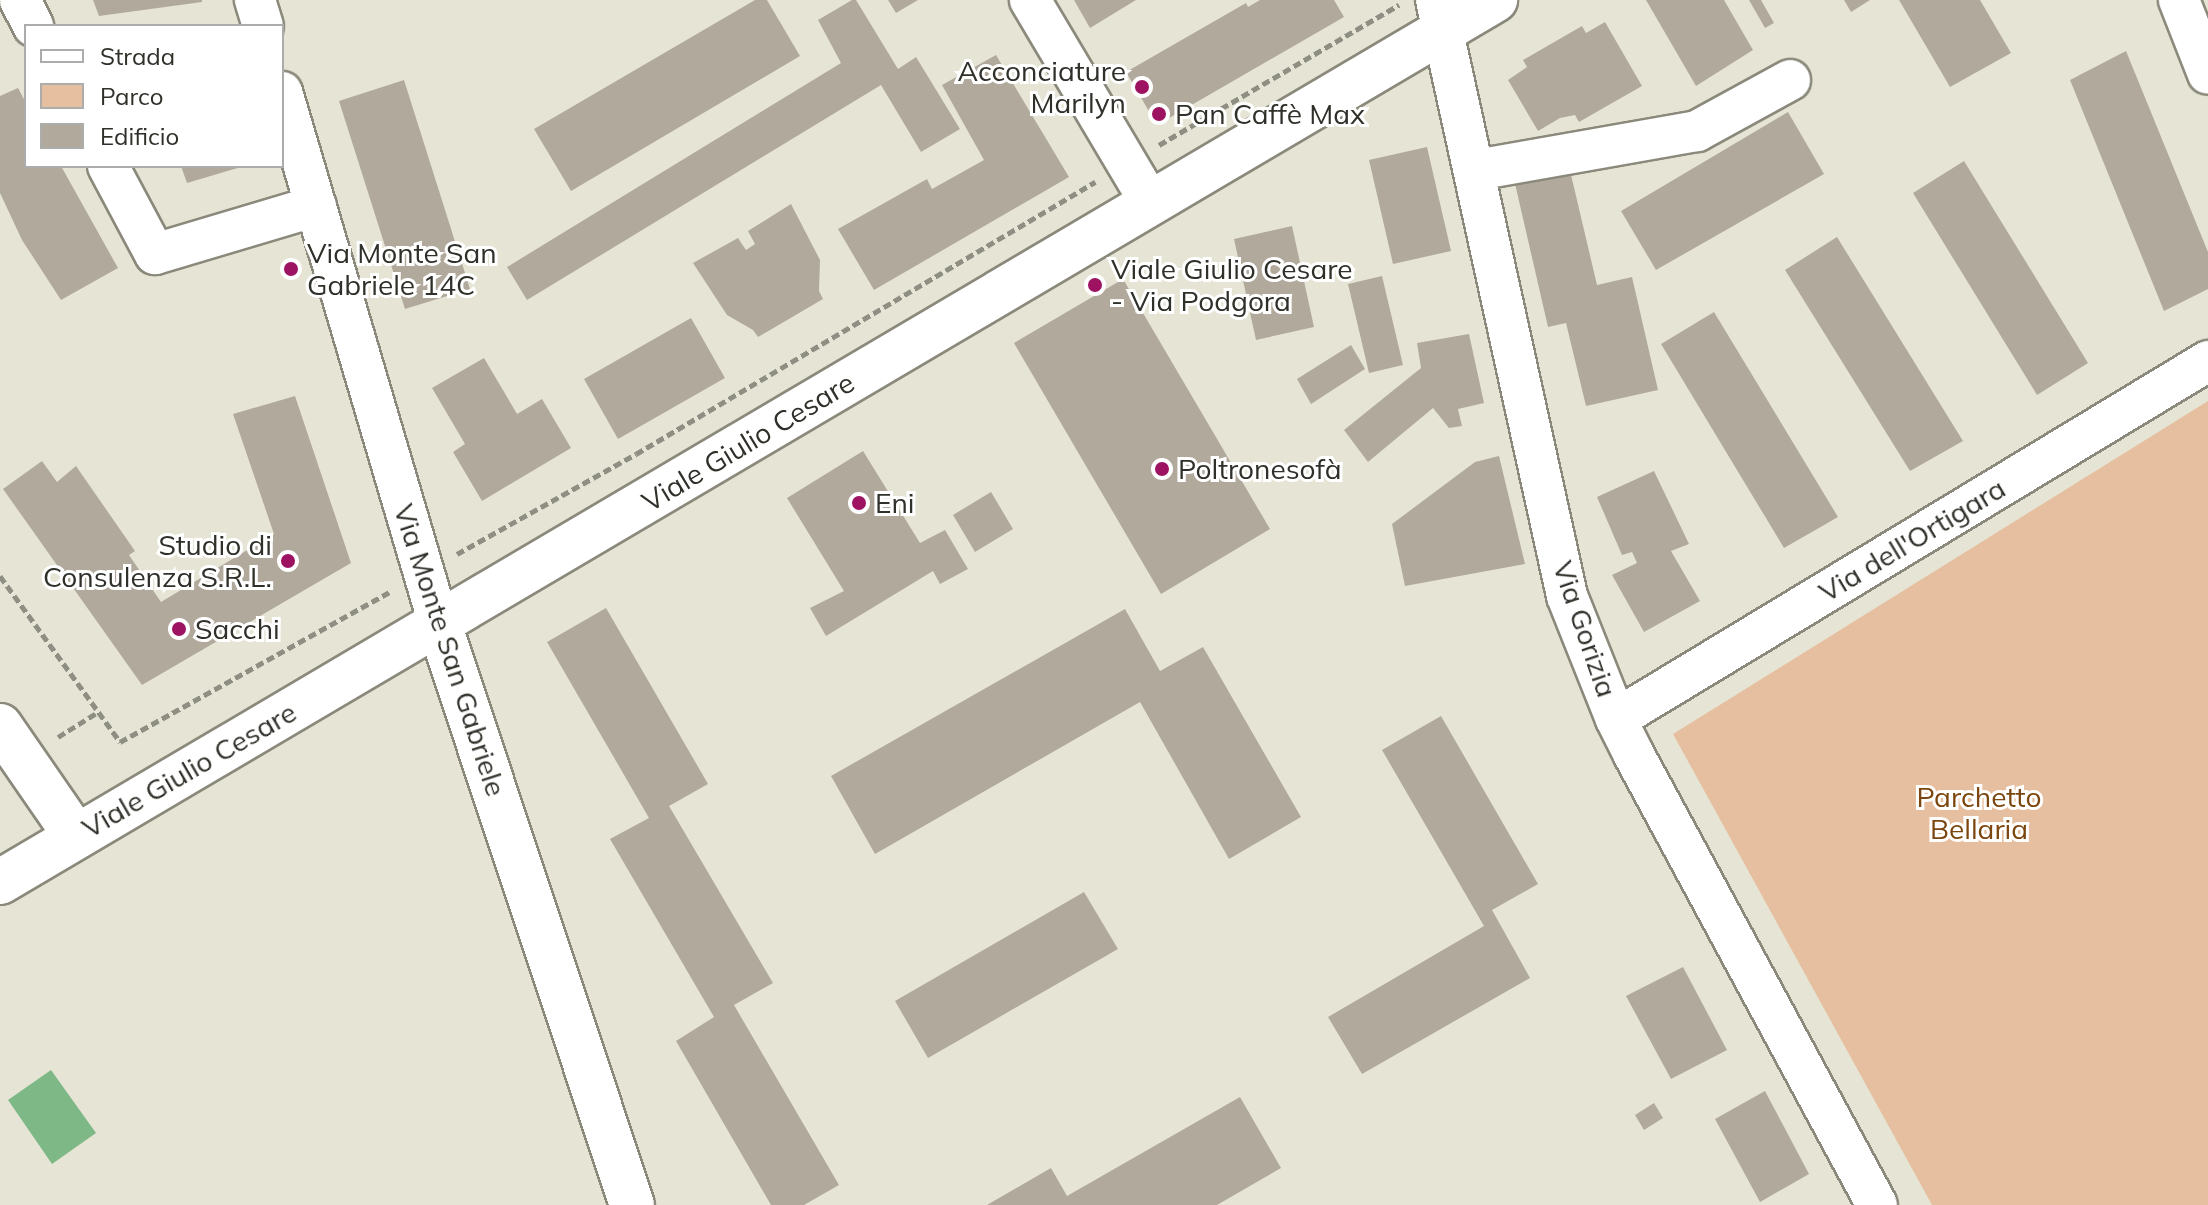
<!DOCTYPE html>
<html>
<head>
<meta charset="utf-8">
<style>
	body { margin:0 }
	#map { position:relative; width:2208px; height:1205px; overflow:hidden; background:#e6e5d5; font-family:Mulish,sans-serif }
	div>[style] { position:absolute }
	.green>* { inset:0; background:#e6bfa0 }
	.water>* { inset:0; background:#7eb886 }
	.building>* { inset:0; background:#b1a99c }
	.path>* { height:5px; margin-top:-2.5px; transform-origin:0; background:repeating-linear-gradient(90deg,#8e8e83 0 8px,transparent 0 12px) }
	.roads { filter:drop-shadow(2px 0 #8a897b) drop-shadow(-2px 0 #8a897b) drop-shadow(0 2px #8a897b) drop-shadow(0 -2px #8a897b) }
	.street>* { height:40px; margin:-20px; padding:0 20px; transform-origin:20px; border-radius:20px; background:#fff }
	.secondary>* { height:44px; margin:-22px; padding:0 22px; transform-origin:22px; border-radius:22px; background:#fff }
	.dots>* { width:22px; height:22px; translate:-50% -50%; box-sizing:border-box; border:4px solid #fff; border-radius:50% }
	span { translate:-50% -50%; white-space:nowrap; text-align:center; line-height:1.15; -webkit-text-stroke:6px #fff; paint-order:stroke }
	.poi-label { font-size:28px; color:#30302a }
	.right { translate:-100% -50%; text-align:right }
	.left { translate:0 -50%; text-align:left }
	.street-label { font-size:28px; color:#30302a }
	.park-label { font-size:28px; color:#7c460f }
	.legend { position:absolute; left:24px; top:24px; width:260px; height:144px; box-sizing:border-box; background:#fff; border:2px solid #acacaa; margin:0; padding:10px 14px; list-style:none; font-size:24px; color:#30302a }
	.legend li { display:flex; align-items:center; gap:16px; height:40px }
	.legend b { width:40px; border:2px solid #acacaa }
</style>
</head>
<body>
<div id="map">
	<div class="green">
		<div style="clip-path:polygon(2208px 401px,2208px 1205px,1932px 1205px,1673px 734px)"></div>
	</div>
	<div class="water">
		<div style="clip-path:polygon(51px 1070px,96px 1133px,52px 1164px,8px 1100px)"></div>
	</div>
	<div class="building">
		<div style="clip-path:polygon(93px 0,202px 0,202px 2px,99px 16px)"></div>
		<div style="clip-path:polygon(755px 0,767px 0,800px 56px,571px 191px,534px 129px)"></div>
		<div style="clip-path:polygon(852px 0,856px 0,898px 69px,916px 57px,960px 129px,921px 152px,881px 85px,527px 300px,507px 267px,841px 63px,818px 20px)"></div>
		<div style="clip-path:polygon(888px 0,918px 0,896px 13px)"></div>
		<div style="clip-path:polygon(1074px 0,1136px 0,1090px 28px)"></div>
		<div style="clip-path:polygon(1260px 0,1334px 0,1344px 17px,1157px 125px,1126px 72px,1246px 3px,1248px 7px)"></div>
		<div style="clip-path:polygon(1646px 0,1724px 0,1753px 50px,1696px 86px)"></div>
		<div style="clip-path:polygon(1749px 0,1761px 0,1774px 23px,1765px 28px)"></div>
		<div style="clip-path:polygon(1844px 0,1870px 0,1851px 12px)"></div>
		<div style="clip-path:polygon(1899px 0,1980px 0,2011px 53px,1950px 87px)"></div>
		<div style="clip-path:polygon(1605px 22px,1642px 86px,1579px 122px,1575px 115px,1560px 118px,1538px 131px,1508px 80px,1527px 67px,1523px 60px,1582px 26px,1586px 33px)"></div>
		<div style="clip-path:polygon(2126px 51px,2208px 252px,2208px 289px,2164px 311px,2070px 80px)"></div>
		<div style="clip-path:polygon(996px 55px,1069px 177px,874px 290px,838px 229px,927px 179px,932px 189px,984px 160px,942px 85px)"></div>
		<div style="clip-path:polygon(404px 80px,470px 289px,405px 309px,339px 101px)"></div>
		<div style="clip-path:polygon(18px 88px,26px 103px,26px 166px,61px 166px,118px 268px,61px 300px,22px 240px,0 193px,0 96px)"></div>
		<div style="clip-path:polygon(1788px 112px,1824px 174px,1656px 270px,1621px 211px)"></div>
		<div style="clip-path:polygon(1427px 147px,1451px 251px,1393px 264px,1369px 160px)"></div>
		<div style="clip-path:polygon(1964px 161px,2088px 363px,2037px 395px,1913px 193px)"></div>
		<div style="clip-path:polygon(1568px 162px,1597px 285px,1632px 277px,1658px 390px,1586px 406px,1566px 323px,1548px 327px,1513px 175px)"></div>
		<div style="clip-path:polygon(181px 166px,240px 166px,241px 167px,187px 183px)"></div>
		<div style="clip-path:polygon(791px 204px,820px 260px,819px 291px,823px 299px,758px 337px,753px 330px,727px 315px,693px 263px,738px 238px,746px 250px,755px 244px,748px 231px)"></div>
		<div style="clip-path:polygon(1292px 226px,1314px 327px,1256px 340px,1234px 239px)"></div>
		<div style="clip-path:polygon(1837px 237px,1963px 441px,1910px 471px,1785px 270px)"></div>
		<div style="clip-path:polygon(1382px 276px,1403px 365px,1369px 373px,1348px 284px)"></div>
		<div style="clip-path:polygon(1123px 279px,1270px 529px,1161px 594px,1014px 343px)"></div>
		<div style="clip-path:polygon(1714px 312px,1838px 517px,1784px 548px,1661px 344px)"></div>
		<div style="clip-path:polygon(691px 318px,725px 378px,618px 439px,584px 379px)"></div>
		<div style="clip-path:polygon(1469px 334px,1484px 403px,1458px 409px,1462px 426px,1449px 428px,1433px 408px,1368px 462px,1344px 430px,1421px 368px,1417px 343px)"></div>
		<div style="clip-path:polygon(1351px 345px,1365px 369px,1311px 404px,1297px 379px)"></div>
		<div style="clip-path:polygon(484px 358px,517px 414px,542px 399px,571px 448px,482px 501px,453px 452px,465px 444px,432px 388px)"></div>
		<div style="clip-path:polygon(295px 396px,351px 563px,142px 685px,3px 489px,42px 461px,57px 482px,76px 466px,135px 551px,129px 555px,161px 602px,274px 534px,233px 414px)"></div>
		<div style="clip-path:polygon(863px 451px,920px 543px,945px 530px,968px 569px,940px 584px,933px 571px,826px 636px,810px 608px,844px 591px,787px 498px)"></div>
		<div style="clip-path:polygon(1499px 456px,1525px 564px,1405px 586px,1392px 524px,1475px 462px)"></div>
		<div style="clip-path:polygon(1654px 471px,1689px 544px,1671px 551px,1700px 601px,1644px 632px,1612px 575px,1637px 563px,1632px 552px,1622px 555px,1597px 497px)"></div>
		<div style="clip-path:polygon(991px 492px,1013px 529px,975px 552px,953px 515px)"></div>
		<div style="clip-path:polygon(606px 608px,708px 784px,669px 806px,773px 983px,734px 1005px,839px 1185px,804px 1205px,771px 1205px,676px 1041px,714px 1017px,610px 839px,649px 818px,547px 642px)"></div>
		<div style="clip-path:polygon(1125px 609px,1160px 671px,1203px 647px,1301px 817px,1229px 859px,1140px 702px,875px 854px,831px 776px)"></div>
		<div style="clip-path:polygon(1441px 716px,1538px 884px,1492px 910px,1530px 978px,1362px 1074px,1328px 1017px,1484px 926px,1382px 750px)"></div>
		<div style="clip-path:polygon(1084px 892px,1118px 949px,928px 1058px,895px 1001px)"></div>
		<div style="clip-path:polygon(1683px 967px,1727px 1050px,1671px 1079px,1626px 996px)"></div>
		<div style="clip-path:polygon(1765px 1091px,1809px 1174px,1760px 1202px,1715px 1119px)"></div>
		<div style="clip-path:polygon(1240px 1097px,1281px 1168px,1217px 1205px,987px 1205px,1051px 1168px,1067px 1196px)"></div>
		<div style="clip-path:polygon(1654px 1103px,1663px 1118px,1644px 1130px,1635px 1115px)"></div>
	</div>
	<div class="path">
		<div style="left:1159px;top:145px;width:278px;rotate:-30.3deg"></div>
		<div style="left:457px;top:554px;width:205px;rotate:-29.2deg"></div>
		<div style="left:636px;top:454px;width:534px;rotate:-30.65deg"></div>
		<div style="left:0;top:576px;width:205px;rotate:54.1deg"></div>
		<div style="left:120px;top:742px;width:308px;rotate:-29.1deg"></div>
		<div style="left:58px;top:737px;width:47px;rotate:-32deg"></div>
	</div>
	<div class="roads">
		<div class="street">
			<div style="left:20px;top:0;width:29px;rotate:63deg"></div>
			<div style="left:255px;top:0;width:27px;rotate:73deg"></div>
			<div style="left:1030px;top:0;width:237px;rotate:59.3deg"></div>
			<div style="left:1436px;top:0;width:610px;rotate:77.6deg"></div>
			<div style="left:1567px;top:596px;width:132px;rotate:68.3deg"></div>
			<div style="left:1616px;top:719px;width:40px;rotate:63.4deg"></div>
			<div style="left:1634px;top:755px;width:511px;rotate:61.63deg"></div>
			<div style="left:2179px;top:0;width:79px;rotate:68.6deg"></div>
			<div style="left:282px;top:92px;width:555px;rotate:73.56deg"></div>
			<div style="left:108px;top:166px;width:100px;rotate:61.9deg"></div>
			<div style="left:155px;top:254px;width:168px;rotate:-16.6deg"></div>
			<div style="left:1476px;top:170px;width:224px;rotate:-10deg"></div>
			<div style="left:1697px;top:131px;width:106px;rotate:-28.7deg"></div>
			<div style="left:1616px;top:719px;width:692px;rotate:-31.16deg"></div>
		</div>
		<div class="secondary">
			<div style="left:439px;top:624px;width:612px;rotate:71.62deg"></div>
			<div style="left:0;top:726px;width:134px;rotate:55.4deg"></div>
			<div style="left:0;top:882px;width:1736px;rotate:-30.54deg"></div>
		</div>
	</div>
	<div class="dots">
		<div style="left:1142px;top:87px;background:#9d1362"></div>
		<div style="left:1159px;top:114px;background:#9d1362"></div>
		<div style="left:291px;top:269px;background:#9d1362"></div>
		<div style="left:1095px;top:285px;background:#9d1362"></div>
		<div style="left:1162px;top:469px;background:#9d1362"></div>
		<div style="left:859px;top:503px;background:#9d1362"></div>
		<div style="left:288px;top:561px;background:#9d1362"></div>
		<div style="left:179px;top:629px;background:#9d1362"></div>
	</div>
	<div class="poi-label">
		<span class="right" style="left:1126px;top:87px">Acconciature<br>Marilyn</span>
		<span class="left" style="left:1175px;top:114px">Pan Caffè Max</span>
		<span class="left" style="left:307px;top:269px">Via Monte San<br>Gabriele 14C</span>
		<span class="left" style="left:1111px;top:285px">Viale Giulio Cesare<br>- Via Podgora</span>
		<span class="left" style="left:1178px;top:469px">Poltronesofà</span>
		<span class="left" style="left:875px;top:503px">Eni</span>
		<span class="right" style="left:272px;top:561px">Studio di<br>Consulenza S.R.L.</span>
		<span class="left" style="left:195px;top:629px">Sacchi</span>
	</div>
	<div class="street-label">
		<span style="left:748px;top:442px;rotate:-31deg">Viale Giulio Cesare</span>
		<span style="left:1912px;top:540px;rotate:-31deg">Via dell'Ortigara</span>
		<span style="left:1585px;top:629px;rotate:71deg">Via Gorizia</span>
		<span style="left:450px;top:650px;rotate:72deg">Via Monte San Gabriele</span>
		<span style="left:189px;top:770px;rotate:-30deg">Viale Giulio Cesare</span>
	</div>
	<div class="park-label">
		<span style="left:1979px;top:813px">Parchetto<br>Bellaria</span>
	</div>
	<ul class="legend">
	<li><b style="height:10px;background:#fff"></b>Strada</li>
	<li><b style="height:22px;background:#e6bfa0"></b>Parco</li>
	<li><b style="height:22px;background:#b1a99c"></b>Edificio</li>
	</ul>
</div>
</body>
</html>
